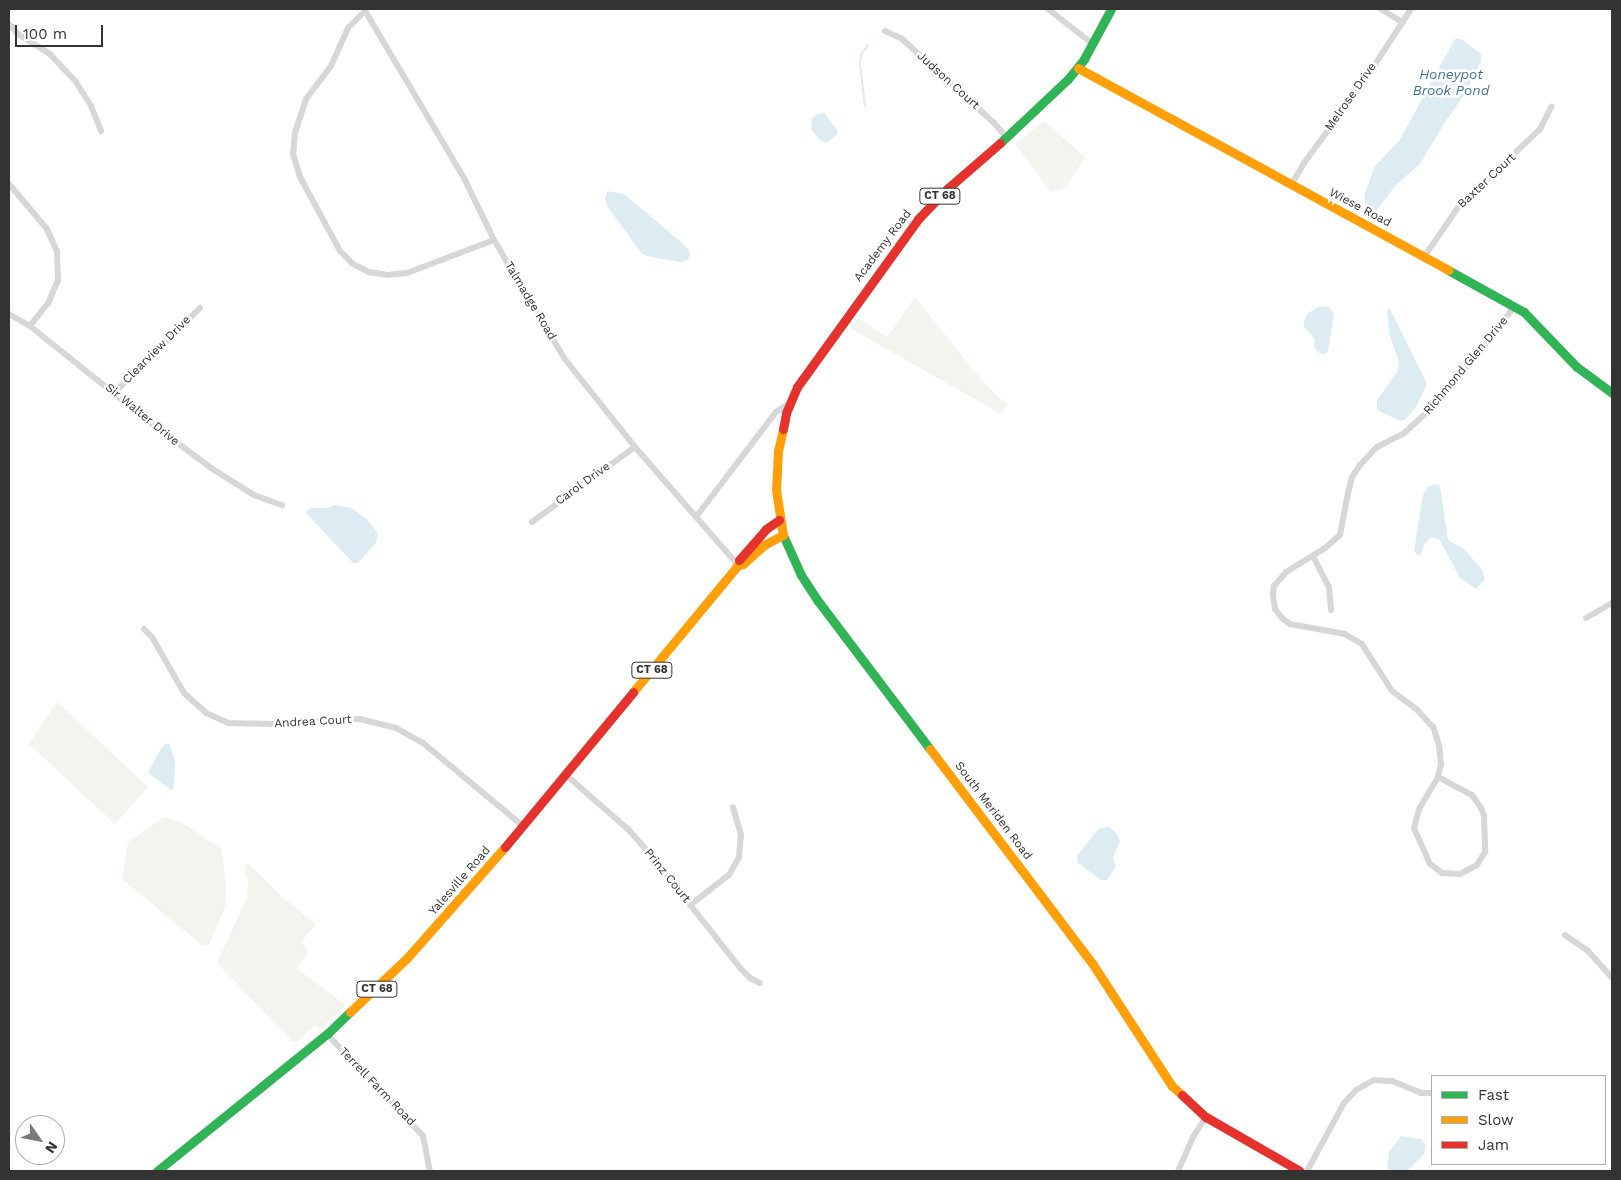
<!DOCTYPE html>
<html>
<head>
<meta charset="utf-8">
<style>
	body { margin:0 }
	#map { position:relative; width:1621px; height:1180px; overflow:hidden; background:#fff; font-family:"Work Sans",sans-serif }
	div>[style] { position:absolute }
	.green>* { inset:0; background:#f1f5ed }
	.water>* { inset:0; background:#ddebf3 }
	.stream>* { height:2px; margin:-1px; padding:0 1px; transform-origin:1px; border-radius:1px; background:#ddebf3 }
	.street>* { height:6px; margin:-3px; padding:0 3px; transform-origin:3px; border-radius:3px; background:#d7d7d7 }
	.fast>* { height:9px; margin:-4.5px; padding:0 4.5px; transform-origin:4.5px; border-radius:4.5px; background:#30b455 }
	.slow>* { height:9px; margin:-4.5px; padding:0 4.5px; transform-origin:4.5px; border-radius:4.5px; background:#ff9f0a }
	.jam>* { height:9px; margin:-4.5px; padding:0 4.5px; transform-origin:4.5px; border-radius:4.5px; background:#e5322d }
	span { translate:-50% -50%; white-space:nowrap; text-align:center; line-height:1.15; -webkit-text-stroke:5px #fff; paint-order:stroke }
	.shield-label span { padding:1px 4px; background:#fff; border:1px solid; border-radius:4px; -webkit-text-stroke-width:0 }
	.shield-label { font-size:11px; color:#333; font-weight:700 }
	.street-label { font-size:12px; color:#333 }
	.water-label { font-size:14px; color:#3f7597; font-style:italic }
	.frame { position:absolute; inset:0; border:10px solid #333; pointer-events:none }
	.legend { position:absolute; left:1431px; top:1075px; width:175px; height:90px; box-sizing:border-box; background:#fff; border:1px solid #adadad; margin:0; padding:6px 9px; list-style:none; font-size:15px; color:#333 }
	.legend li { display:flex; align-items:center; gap:10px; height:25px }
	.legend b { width:25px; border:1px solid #adadad }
	.north { position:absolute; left:15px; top:1115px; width:50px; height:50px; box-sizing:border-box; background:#fff; border:1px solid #adadad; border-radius:50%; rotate:123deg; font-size:14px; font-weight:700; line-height:20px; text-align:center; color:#333 }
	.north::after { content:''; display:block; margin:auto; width:18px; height:22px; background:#7a7a7a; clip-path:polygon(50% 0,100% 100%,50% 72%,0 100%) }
	.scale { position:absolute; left:15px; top:25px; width:88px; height:22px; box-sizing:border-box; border:2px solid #333; border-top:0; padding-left:6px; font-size:15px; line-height:18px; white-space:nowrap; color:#333; -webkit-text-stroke:4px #fff; paint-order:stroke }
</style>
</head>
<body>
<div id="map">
	<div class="green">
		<div style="clip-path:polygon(1044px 121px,1085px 157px,1066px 187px,1051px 192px,1015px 144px)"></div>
		<div style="clip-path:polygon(915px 297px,973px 370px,998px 397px,1008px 404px,1001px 414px,850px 328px,858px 318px,887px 337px)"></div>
		<div style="clip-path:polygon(57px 702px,148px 787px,115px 824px,29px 744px)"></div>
		<div style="clip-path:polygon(164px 817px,181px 822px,221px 849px,226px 883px,225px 907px,209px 945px,203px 946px,122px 879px,128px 842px)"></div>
		<div style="clip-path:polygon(248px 863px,282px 897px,316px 924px,301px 942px,309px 951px,297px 969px,346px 1005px,320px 1029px,315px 1025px,296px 1042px,292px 1041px,217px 963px,247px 898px,248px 880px,244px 868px)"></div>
	</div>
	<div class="water">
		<div style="clip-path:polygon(1455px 39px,1461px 39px,1481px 54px,1481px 61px,1467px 91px,1445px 122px,1420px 164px,1396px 185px,1374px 214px,1370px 214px,1365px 208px,1365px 193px,1375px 166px,1399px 141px)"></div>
		<div style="clip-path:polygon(824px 113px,837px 130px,837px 135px,826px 143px,819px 139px,811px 129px,812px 119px,817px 114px)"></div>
		<div style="clip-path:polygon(607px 191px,624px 194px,681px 242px,688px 249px,690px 254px,688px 260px,681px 262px,651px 257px,642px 254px,607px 206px,605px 199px)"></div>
		<div style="clip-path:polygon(1320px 306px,1329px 307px,1334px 314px,1328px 352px,1324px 354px,1319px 353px,1314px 347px,1315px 339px,1304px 327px,1304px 321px,1307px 314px)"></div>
		<div style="clip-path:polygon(1387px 309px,1390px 309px,1427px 384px,1416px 407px,1406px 419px,1400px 421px,1377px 410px,1377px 400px,1397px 372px,1399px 362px,1389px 333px)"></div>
		<div style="clip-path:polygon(1435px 484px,1440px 486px,1448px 540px,1464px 549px,1482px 570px,1485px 579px,1476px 589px,1460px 578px,1439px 539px,1431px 537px,1424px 545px,1421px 554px,1417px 555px,1414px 551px,1423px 495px,1428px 487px)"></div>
		<div style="clip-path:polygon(335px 505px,351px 508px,367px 519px,378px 534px,376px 543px,358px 563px,353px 563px,306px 513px,310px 508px,328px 508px)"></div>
		<div style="clip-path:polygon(169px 743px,175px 760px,174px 788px,171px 790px,148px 773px,158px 753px,165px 744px)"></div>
		<div style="clip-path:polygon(1109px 827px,1117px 834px,1120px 841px,1113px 858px,1116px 866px,1107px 880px,1101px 880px,1078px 863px,1077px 856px,1098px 829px)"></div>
		<div style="clip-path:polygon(1401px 1136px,1421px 1139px,1426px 1145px,1424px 1154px,1407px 1171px,1387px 1171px,1389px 1152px)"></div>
	</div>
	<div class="stream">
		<div style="left:865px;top:106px;width:43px;rotate:-96.6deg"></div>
		<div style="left:860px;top:63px;width:8px;rotate:-83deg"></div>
		<div style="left:861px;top:55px;width:12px;rotate:-55deg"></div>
	</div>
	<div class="street">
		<div style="left:364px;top:9px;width:199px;rotate:59.4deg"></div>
		<div style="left:465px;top:180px;width:67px;rotate:64.2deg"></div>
		<div style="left:494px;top:240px;width:137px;rotate:59.3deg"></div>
		<div style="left:564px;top:358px;width:114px;rotate:51.4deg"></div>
		<div style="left:635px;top:447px;width:157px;rotate:48.9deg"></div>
		<div style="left:1048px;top:9px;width:57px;rotate:37.9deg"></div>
		<div style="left:1381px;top:9px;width:25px;rotate:32deg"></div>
		<div style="left:365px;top:11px;width:24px;rotate:135deg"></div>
		<div style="left:348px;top:28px;width:42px;rotate:114.1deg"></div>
		<div style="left:331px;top:66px;width:41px;rotate:127.1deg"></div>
		<div style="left:306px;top:99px;width:35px;rotate:108deg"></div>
		<div style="left:295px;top:132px;width:22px;rotate:95deg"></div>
		<div style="left:293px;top:154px;width:24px;rotate:73deg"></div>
		<div style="left:300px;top:177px;width:84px;rotate:61.6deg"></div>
		<div style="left:340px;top:251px;width:18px;rotate:45deg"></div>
		<div style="left:353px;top:264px;width:18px;rotate:27deg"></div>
		<div style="left:369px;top:272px;width:18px;rotate:9deg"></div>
		<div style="left:387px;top:275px;width:20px;rotate:-6deg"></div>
		<div style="left:407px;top:273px;width:93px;rotate:-20.8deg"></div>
		<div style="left:9px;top:24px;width:13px;rotate:48deg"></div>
		<div style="left:18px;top:34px;width:38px;rotate:32deg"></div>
		<div style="left:50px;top:54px;width:38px;rotate:47deg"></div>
		<div style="left:76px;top:82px;width:28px;rotate:58deg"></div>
		<div style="left:91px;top:106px;width:27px;rotate:68deg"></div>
		<div style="left:885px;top:31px;width:17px;rotate:24deg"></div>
		<div style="left:901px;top:38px;width:126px;rotate:42.4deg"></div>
		<div style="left:994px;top:123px;width:18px;rotate:49deg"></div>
		<div style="left:9px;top:184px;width:59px;rotate:49.8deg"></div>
		<div style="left:47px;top:229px;width:24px;rotate:66deg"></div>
		<div style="left:57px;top:251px;width:29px;rotate:88deg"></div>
		<div style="left:58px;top:280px;width:25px;rotate:113deg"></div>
		<div style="left:48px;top:303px;width:29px;rotate:128deg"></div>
		<div style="left:1291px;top:185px;width:26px;rotate:-59deg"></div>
		<div style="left:1304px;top:163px;width:99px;rotate:-53.6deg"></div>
		<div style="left:1363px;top:83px;width:88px;rotate:-57deg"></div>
		<div style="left:1424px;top:257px;width:62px;rotate:-55.5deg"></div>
		<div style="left:1459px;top:206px;width:112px;rotate:-43.5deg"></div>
		<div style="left:1540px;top:129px;width:25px;rotate:-63deg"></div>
		<div style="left:9px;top:314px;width:24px;rotate:30deg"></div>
		<div style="left:30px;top:326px;width:151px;rotate:38.8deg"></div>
		<div style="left:148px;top:421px;width:79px;rotate:36.7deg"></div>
		<div style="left:211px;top:468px;width:51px;rotate:32.1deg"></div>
		<div style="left:254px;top:495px;width:30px;rotate:20deg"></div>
		<div style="left:114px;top:393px;width:121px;rotate:-44.7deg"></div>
		<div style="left:696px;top:517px;width:132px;rotate:-52.7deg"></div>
		<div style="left:776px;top:412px;width:17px;rotate:-33deg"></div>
		<div style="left:532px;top:522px;width:127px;rotate:-36.1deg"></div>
		<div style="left:1313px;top:556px;width:35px;rotate:63deg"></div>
		<div style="left:1329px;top:587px;width:23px;rotate:85deg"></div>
		<div style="left:1586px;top:618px;width:30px;rotate:-30deg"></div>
		<div style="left:144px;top:629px;width:11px;rotate:45deg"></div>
		<div style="left:152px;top:637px;width:64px;rotate:60.3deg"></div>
		<div style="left:184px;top:693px;width:30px;rotate:42deg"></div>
		<div style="left:206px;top:713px;width:24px;rotate:24deg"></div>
		<div style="left:228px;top:723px;width:44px;rotate:1.3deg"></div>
		<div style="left:272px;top:724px;width:88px;rotate:-3.3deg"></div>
		<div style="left:360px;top:719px;width:37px;rotate:14deg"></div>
		<div style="left:396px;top:728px;width:31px;rotate:29deg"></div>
		<div style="left:423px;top:743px;width:130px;rotate:39.7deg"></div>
		<div style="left:566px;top:775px;width:82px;rotate:41.1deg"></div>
		<div style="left:628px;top:829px;width:40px;rotate:49deg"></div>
		<div style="left:654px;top:859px;width:140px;rotate:51.7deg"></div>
		<div style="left:741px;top:969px;width:13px;rotate:45deg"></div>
		<div style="left:750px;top:978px;width:11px;rotate:27deg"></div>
		<div style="left:1438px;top:777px;width:38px;rotate:28deg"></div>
		<div style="left:1472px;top:795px;width:16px;rotate:55deg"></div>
		<div style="left:1481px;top:808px;width:9px;rotate:69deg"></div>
		<div style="left:1484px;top:816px;width:36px;rotate:88deg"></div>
		<div style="left:1485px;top:852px;width:15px;rotate:122deg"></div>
		<div style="left:1477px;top:865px;width:19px;rotate:152deg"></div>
		<div style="left:1460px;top:874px;width:18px;rotate:-177deg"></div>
		<div style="left:1442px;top:873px;width:15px;rotate:-143deg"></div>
		<div style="left:1430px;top:864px;width:39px;rotate:-114deg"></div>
		<div style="left:1414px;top:828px;width:20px;rotate:-75deg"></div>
		<div style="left:1419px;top:809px;width:37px;rotate:-59deg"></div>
		<div style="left:1438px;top:777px;width:13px;rotate:-77deg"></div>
		<div style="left:1441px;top:764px;width:19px;rotate:-96deg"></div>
		<div style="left:1439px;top:745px;width:19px;rotate:-108deg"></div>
		<div style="left:1433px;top:727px;width:25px;rotate:-133deg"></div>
		<div style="left:1416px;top:709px;width:30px;rotate:-143deg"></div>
		<div style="left:1392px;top:691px;width:56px;rotate:-122.6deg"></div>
		<div style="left:1362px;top:644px;width:20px;rotate:-150deg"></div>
		<div style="left:1345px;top:634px;width:56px;rotate:-169.7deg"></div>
		<div style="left:1290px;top:624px;width:9px;rotate:-144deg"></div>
		<div style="left:1283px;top:619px;width:13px;rotate:-129deg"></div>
		<div style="left:1275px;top:609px;width:15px;rotate:-98deg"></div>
		<div style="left:1273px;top:594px;width:8px;rotate:-83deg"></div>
		<div style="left:1274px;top:586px;width:18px;rotate:-49deg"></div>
		<div style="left:1286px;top:572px;width:46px;rotate:-31.6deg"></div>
		<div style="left:1325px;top:548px;width:20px;rotate:-41deg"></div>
		<div style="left:1340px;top:535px;width:43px;rotate:-79.2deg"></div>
		<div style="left:1348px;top:493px;width:16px;rotate:-76deg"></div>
		<div style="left:1352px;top:477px;width:14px;rotate:-56deg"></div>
		<div style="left:1360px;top:465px;width:25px;rotate:-47deg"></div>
		<div style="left:1377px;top:447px;width:29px;rotate:-27deg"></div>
		<div style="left:1403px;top:434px;width:42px;rotate:-42.1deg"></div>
		<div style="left:1434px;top:406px;width:94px;rotate:-50.2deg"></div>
		<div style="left:1494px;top:334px;width:34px;rotate:-54deg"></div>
		<div style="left:690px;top:905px;width:49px;rotate:-37.6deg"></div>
		<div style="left:729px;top:875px;width:21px;rotate:-61deg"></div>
		<div style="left:739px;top:857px;width:22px;rotate:-85deg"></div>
		<div style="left:741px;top:835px;width:29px;rotate:-106deg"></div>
		<div style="left:1565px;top:935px;width:28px;rotate:35deg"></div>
		<div style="left:1588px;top:951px;width:36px;rotate:48deg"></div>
		<div style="left:327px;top:1034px;width:140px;rotate:46.7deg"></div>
		<div style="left:423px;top:1136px;width:36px;rotate:79deg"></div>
		<div style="left:1178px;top:1171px;width:37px;rotate:-66deg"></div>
		<div style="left:1193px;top:1137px;width:24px;rotate:-57deg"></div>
		<div style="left:1307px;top:1171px;width:77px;rotate:-61.4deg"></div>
		<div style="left:1344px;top:1103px;width:18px;rotate:-47deg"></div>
		<div style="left:1356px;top:1090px;width:21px;rotate:-29deg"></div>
		<div style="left:1374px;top:1080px;width:18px;rotate:3deg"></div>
		<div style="left:1392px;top:1081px;width:31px;rotate:22deg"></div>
		<div style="left:1421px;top:1093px;width:11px"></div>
	</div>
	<div class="fast">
		<div style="left:1000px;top:143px;width:93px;rotate:-43.3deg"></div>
		<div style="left:1068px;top:79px;width:26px;rotate:-51deg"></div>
		<div style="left:1084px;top:59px;width:57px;rotate:-61.6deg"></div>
		<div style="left:1448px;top:270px;width:87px;rotate:28.9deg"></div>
		<div style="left:1524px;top:312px;width:76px;rotate:46.1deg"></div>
		<div style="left:1577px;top:367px;width:44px;rotate:36.6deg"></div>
		<div style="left:783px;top:535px;width:44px;rotate:65.8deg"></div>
		<div style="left:801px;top:575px;width:31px;rotate:57deg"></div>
		<div style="left:818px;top:601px;width:186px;rotate:52.9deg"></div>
		<div style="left:157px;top:1171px;width:218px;rotate:-38.9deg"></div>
		<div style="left:327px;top:1034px;width:32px;rotate:-44deg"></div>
	</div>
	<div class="slow">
		<div style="left:1078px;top:68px;width:422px;rotate:28.6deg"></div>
		<div style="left:633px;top:692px;width:165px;rotate:-50.4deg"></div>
		<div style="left:738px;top:565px;width:5px;rotate:-11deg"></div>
		<div style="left:743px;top:564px;width:28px;rotate:-42deg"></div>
		<div style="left:764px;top:545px;width:21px;rotate:-28deg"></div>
		<div style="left:783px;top:535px;width:46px;rotate:-98.8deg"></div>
		<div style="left:776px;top:490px;width:39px;rotate:-87deg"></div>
		<div style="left:778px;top:451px;width:23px;rotate:-77deg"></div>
		<div style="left:930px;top:749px;width:268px;rotate:52.9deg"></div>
		<div style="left:1092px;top:963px;width:147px;rotate:57deg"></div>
		<div style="left:1172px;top:1086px;width:13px;rotate:42deg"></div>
		<div style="left:350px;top:1012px;width:79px;rotate:-43.5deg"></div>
		<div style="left:407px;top:958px;width:148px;rotate:-48.6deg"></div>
	</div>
	<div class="jam">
		<div style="left:783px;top:429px;width:16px;rotate:-79deg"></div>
		<div style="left:786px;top:413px;width:28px;rotate:-67deg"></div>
		<div style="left:797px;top:387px;width:207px;rotate:-54.2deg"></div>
		<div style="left:918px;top:219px;width:42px;rotate:-46deg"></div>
		<div style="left:947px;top:189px;width:70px;rotate:-41deg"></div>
		<div style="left:739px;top:560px;width:41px;rotate:-48.9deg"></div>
		<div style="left:766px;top:529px;width:16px;rotate:-35deg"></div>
		<div style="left:505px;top:847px;width:201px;rotate:-50.4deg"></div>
		<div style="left:1182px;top:1095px;width:33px;rotate:43deg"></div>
		<div style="left:1206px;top:1117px;width:108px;rotate:29.9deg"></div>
	</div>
	<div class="shield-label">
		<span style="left:940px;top:196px">CT 68</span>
		<span style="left:652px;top:670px">CT 68</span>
		<span style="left:377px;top:989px">CT 68</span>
	</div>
	<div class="street-label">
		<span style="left:948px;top:81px;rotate:42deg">Judson Court</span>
		<span style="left:1351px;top:97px;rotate:-55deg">Melrose Drive</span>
		<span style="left:1487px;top:181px;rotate:-43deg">Baxter Court</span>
		<span style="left:1360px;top:208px;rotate:28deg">Wiese Road</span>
		<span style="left:883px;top:246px;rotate:-53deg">Academy Road</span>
		<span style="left:530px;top:301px;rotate:59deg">Talmadge Road</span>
		<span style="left:157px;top:350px;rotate:-45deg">Clearview Drive</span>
		<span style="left:1466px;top:366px;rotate:-50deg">Richmond Glen Drive</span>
		<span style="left:142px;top:415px;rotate:39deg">Sir Walter Drive</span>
		<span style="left:583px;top:484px;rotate:-36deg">Carol Drive</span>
		<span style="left:313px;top:722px;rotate:-3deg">Andrea Court</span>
		<span style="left:993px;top:811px;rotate:53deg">South Meriden Road</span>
		<span style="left:667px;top:876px;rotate:51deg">Prinz Court</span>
		<span style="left:460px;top:881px;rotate:-49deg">Yalesville Road</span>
		<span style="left:377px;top:1087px;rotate:46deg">Terrell Farm Road</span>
	</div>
	<div class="water-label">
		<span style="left:1451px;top:82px">Honeypot<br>Brook Pond</span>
	</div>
	<div class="frame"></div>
	<ul class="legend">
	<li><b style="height:6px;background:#30b455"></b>Fast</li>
	<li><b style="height:6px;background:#ff9f0a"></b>Slow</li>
	<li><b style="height:6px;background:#e5322d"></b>Jam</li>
	</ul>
	<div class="north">N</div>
	<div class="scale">100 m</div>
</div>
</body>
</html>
